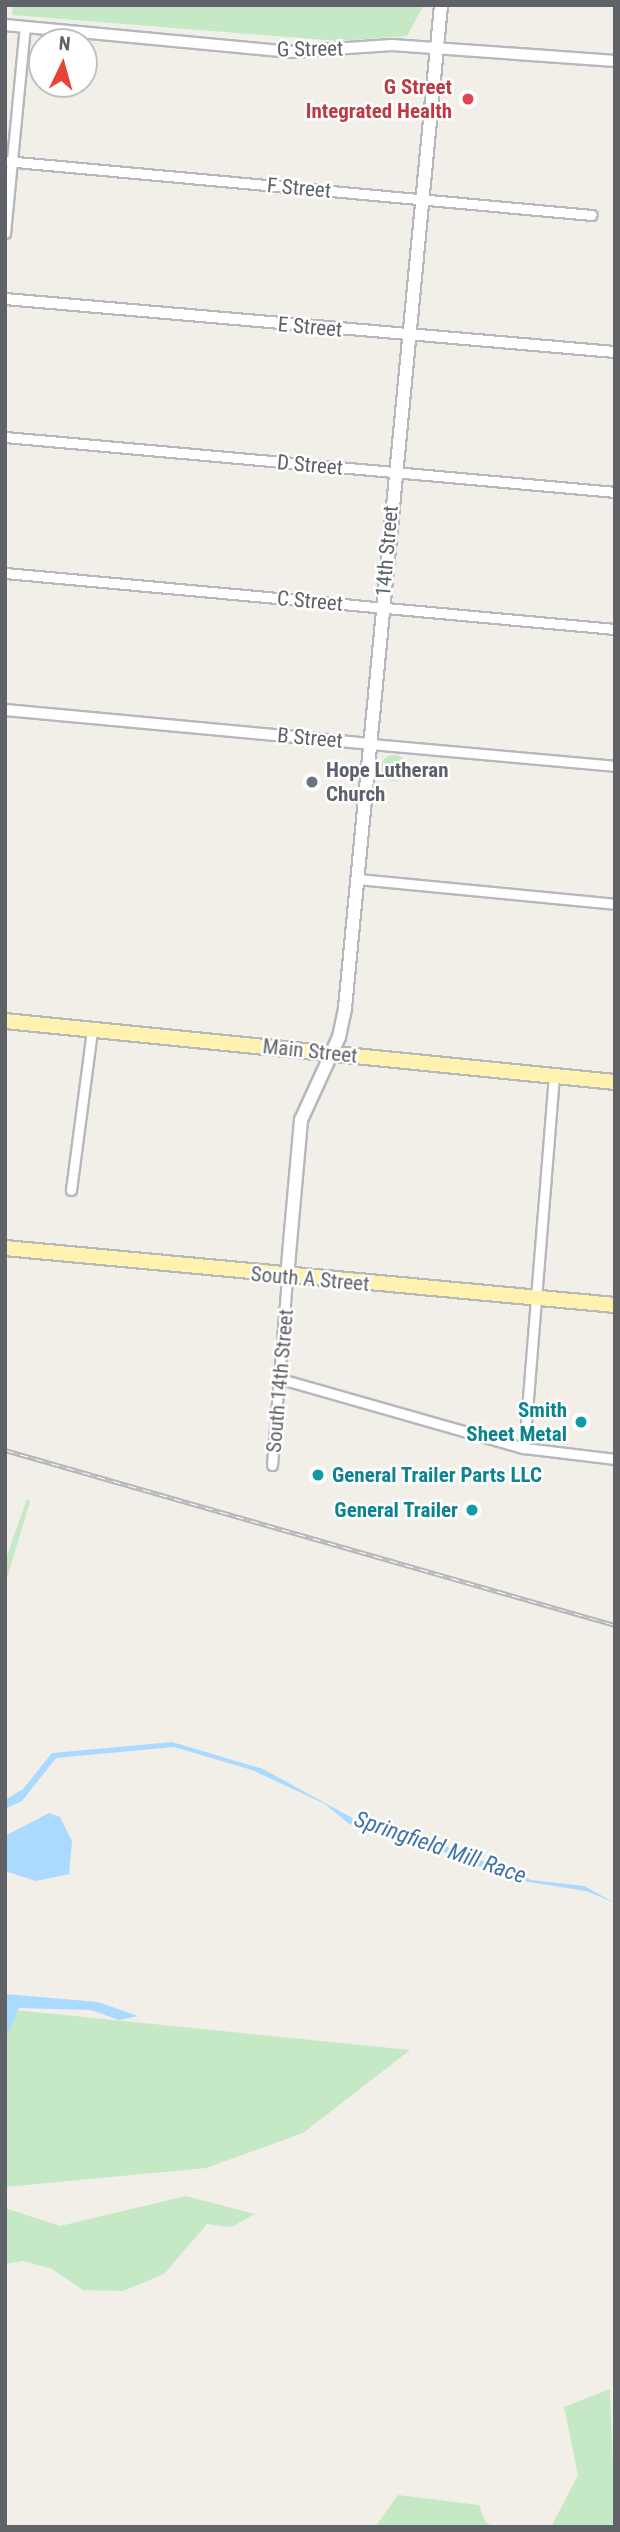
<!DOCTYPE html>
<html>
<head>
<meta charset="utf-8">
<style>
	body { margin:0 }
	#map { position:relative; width:620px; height:2532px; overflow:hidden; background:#f1efe8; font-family:"Roboto Condensed",sans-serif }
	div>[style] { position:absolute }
	.green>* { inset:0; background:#c5e8c5 }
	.round { border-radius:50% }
	.water>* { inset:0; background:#aadaff }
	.roads { filter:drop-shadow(2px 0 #b5b8bc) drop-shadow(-2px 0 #b5b8bc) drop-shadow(0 2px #b5b8bc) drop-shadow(0 -2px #b5b8bc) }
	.minor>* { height:9px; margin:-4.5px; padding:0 4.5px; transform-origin:4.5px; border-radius:4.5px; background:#fff }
	.tertiary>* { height:10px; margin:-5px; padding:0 5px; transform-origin:5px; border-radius:5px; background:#fff }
	.secondary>* { height:12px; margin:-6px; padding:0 6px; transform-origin:6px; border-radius:6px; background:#fff }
	.primary>* { height:14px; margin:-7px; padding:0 7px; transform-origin:7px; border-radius:7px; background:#fff2af }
	.rail>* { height:5px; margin-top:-2.5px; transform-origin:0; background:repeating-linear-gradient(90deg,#fff 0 8px,#b6b7b8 0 16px); box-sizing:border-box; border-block:2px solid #b6b7b8 }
	.dots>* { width:19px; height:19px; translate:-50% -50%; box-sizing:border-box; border:4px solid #fff; border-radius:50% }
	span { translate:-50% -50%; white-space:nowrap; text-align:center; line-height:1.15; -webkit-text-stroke:5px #fff; paint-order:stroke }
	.street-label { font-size:21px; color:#5f6368 }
	.health-label { font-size:21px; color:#be3a42; font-weight:700 }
	.right { translate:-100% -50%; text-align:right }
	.worship-label { font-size:21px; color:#5b616d; font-weight:700 }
	.left { translate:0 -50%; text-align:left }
	.culture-label { font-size:21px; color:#0d838f; font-weight:700 }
	.water-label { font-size:23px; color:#4174aa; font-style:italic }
	.frame { position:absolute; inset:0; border:7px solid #5f6368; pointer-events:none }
	.north { position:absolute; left:28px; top:28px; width:70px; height:70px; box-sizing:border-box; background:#fff; border:2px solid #bfc1c3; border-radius:50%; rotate:5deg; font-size:19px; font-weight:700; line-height:28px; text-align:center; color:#5f6368 }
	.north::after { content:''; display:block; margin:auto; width:24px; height:32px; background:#ea4335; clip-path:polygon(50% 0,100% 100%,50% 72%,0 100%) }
</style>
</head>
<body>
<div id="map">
	<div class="green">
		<div style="clip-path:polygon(13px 5px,424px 5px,407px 36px,339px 41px,12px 15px)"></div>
		<div class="round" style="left:381px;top:755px;width:26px;height:26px"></div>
		<div style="clip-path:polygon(27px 1499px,30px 1501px,5px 1585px,5px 1561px)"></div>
		<div style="clip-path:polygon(5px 2009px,410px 2050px,303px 2133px,206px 2168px,5px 2187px)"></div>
		<div style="clip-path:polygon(186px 2196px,255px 2214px,231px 2227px,207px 2224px,164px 2274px,123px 2291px,83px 2290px,52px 2269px,23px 2261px,5px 2264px,5px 2208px,60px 2226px)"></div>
		<div style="clip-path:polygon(610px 2389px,615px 2527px,551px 2527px,578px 2475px,564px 2407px)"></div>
		<div style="clip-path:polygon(398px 2495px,479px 2505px,486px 2523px,496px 2527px,375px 2527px)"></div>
	</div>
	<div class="water">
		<div style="clip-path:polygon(172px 1742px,263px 1769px,356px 1820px,417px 1835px,531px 1880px,584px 1886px,615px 1903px,586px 1891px,510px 1879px,415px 1840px,349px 1824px,325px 1804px,252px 1770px,174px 1747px,56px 1758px,22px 1801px,5px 1809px,5px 1800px,23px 1789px,52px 1753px)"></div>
		<div style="clip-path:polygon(49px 1813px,60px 1817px,72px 1841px,69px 1874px,36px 1881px,5px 1871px,5px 1836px)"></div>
		<div style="clip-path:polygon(5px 1994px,98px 2002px,138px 2016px,119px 2020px,91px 2010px,19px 2008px,5px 2041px)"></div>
	</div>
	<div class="roads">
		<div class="minor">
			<div style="left:5px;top:161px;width:589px;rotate:5.26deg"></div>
			<div style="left:5px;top:233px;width:207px;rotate:-84.5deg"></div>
			<div style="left:5px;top:437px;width:612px;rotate:5.15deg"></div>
			<div style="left:5px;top:573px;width:613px;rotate:5.25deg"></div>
			<div style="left:370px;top:744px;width:246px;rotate:5.1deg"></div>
			<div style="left:357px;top:879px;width:259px;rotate:5.5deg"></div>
			<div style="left:71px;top:1190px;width:161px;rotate:-82.5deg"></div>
			<div style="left:281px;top:1379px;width:253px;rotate:15.9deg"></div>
			<div style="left:524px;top:1448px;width:92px;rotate:6.9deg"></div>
			<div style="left:524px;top:1448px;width:372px;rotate:-85.4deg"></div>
			<div style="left:272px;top:1465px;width:189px;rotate:-85.4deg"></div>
		</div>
		<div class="tertiary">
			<div style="left:5px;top:25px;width:285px;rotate:5.4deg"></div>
			<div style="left:289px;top:52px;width:103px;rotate:-3.9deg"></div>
			<div style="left:392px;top:45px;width:224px;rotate:4.1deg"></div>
			<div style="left:5px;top:299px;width:612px;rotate:4.97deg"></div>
			<div style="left:5px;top:710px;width:367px;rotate:5.3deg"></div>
		</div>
		<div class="secondary">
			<div style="left:287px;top:1277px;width:158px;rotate:-84.9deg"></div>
			<div style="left:301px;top:1120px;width:91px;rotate:-65.4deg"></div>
			<div style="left:339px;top:1037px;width:30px;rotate:-78deg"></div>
			<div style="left:345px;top:1008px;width:1008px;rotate:-84.53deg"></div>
		</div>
		<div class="primary">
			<div style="left:5px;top:1021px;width:613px;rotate:5.71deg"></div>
			<div style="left:5px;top:1248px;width:613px;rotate:5.34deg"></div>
		</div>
	</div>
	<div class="rail">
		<div style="left:5px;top:1450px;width:635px;rotate:16.01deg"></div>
	</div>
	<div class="dots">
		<div style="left:468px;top:99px;background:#e0444e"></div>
		<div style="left:312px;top:782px;background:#6b7280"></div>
		<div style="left:581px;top:1422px;background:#0f9aa8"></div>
		<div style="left:318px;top:1475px;background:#0f9aa8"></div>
		<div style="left:472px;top:1510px;background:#0f9aa8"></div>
	</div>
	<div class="street-label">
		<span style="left:310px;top:49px;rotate:-1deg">G Street</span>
		<span style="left:299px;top:188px;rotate:5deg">F Street</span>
		<span style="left:310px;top:327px;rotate:5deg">E Street</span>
		<span style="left:310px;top:465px;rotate:5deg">D Street</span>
		<span style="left:387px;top:551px;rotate:-85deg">14th Street</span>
		<span style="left:310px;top:601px;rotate:5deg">C Street</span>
		<span style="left:310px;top:738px;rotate:5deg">B Street</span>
		<span style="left:310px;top:1051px;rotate:6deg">Main Street</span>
		<span style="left:310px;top:1279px;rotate:5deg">South A Street</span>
		<span style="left:280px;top:1381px;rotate:-85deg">South 14th Street</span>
	</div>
	<div class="health-label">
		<span class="right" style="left:452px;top:99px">G Street<br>Integrated Health</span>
	</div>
	<div class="worship-label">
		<span class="left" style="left:326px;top:782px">Hope Lutheran<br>Church</span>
	</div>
	<div class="culture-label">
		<span class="right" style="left:567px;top:1422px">Smith<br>Sheet Metal</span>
		<span class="left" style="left:332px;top:1475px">General Trailer Parts LLC</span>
		<span class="right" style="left:458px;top:1510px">General Trailer</span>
	</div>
	<div class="water-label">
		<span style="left:440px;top:1848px;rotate:19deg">Springfield Mill Race</span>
	</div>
	<div class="frame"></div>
	<div class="north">N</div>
</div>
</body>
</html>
